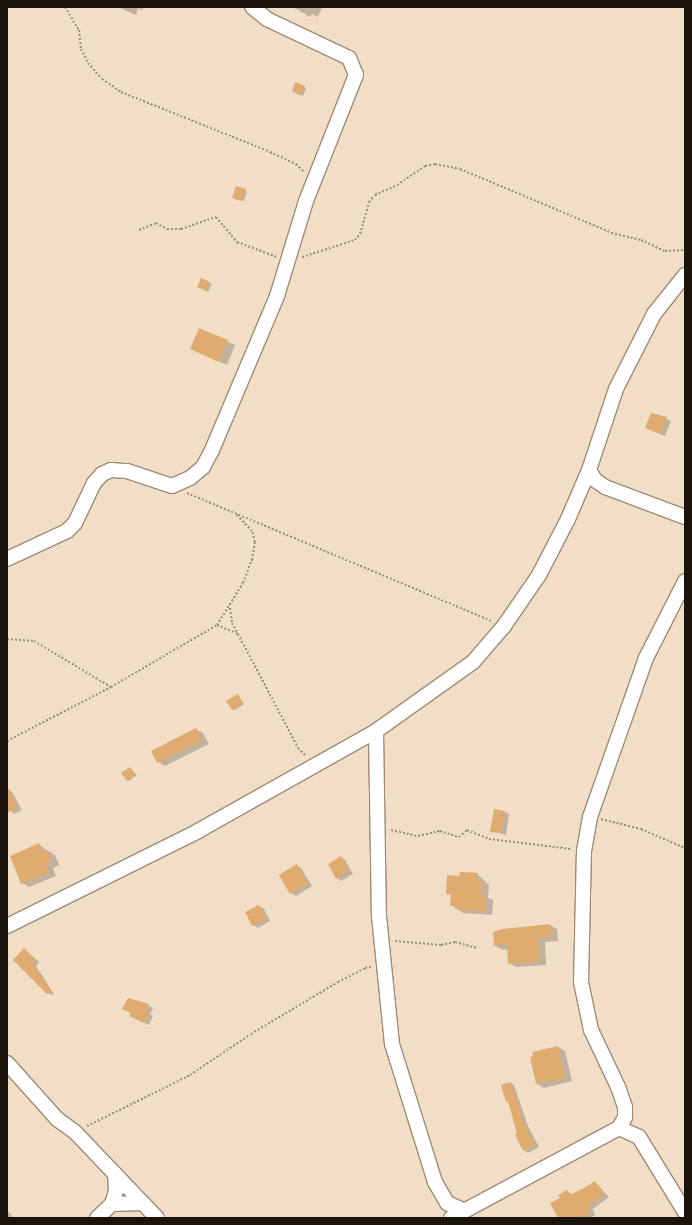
<!DOCTYPE html>
<html>
<head>
<meta charset="utf-8">
<style>
	body { margin:0 }
	#map { position:relative; width:692px; height:1225px; overflow:hidden; background:#f2dec7; font-family:"DM Sans",sans-serif }
	div>[style] { position:absolute }
	.shadow>* { inset:0; background:#0003 }
	.building>* { inset:0; background:#dfab6e }
	.path>* { height:2px; margin-top:-1px; transform-origin:0; background:repeating-linear-gradient(90deg,#9b8d7c 0 2px,transparent 0 4px) }
	.roads { filter:drop-shadow(1px 0 #9e8b76) drop-shadow(-1px 0 #9e8b76) drop-shadow(0 1px #9e8b76) drop-shadow(0 -1px #9e8b76) }
	.street>* { height:14px; margin:-7px; padding:0 7px; transform-origin:7px; border-radius:7px; background:#fff }
	span { translate:-50% -50%; white-space:nowrap; text-align:center; line-height:1.15; -webkit-text-stroke:3px #f2dec7; paint-order:stroke }
	.frame { position:absolute; inset:0; border:8px solid #1b140d; pointer-events:none }
</style>
</head>
<body>
<div id="map">
	<div class="shadow">
		<div style="clip-path:polygon(118px 7px,143px 7px,142px 10px,138px 8px,136px 15px)"></div>
		<div style="clip-path:polygon(293px 7px,322px 7px,318px 17px,312px 14px,310px 17px)"></div>
		<div style="clip-path:polygon(304px 87px,306px 88px,303px 96px,295px 93px)"></div>
		<div style="clip-path:polygon(237px 187px,247px 191px,244px 201px,235px 198px)"></div>
		<div style="clip-path:polygon(202px 280px,212px 284px,208px 292px,200px 288px)"></div>
		<div style="clip-path:polygon(200px 329px,235px 345px,227px 365px,191px 349px)"></div>
		<div style="clip-path:polygon(656px 414px,671px 421px,665px 436px,646px 428px)"></div>
		<div style="clip-path:polygon(238px 695px,244px 704px,235px 710px,233px 709px)"></div>
		<div style="clip-path:polygon(196px 729px,203px 733px,209px 744px,165px 766px,158px 762px)"></div>
		<div style="clip-path:polygon(130px 768px,137px 775px,129px 781px,127px 780px)"></div>
		<div style="clip-path:polygon(8px 789px,12px 792px,22px 810px,14px 814px,7px 807px)"></div>
		<div style="clip-path:polygon(505px 812px,509px 814px,506px 835px,492px 831px)"></div>
		<div style="clip-path:polygon(39px 845px,55px 855px,59px 865px,53px 868px,56px 876px,29px 887px,22px 883px)"></div>
		<div style="clip-path:polygon(341px 857px,345px 860px,353px 874px,341px 881px,337px 878px)"></div>
		<div style="clip-path:polygon(297px 865px,301px 868px,312px 886px,296px 896px,291px 893px)"></div>
		<div style="clip-path:polygon(477px 874px,489px 885px,488px 898px,493px 900px,492px 915px,463px 913px,452px 905px,452px 896px,447px 893px,460px 877px)"></div>
		<div style="clip-path:polygon(259px 906px,264px 909px,270px 921px,258px 928px,253px 925px)"></div>
		<div style="clip-path:polygon(550px 925px,557px 929px,558px 941px,545px 942px,546px 965px,516px 967px,509px 963px,508px 949px,503px 950px,495px 946px)"></div>
		<div style="clip-path:polygon(24px 949px,39px 962px,36px 966px,54px 994px,52px 995px,48px 993px)"></div>
		<div style="clip-path:polygon(148px 1005px,153px 1008px,150px 1014px,153px 1016px,149px 1025px,135px 1018px)"></div>
		<div style="clip-path:polygon(558px 1047px,565px 1051px,572px 1081px,544px 1088px,537px 1084px)"></div>
		<div style="clip-path:polygon(510px 1083px,514px 1085px,528px 1126px,539px 1147px,528px 1153px,524px 1150px,509px 1103px,507px 1101px)"></div>
		<div style="clip-path:polygon(595px 1182px,609px 1197px,593px 1209px,595px 1215px,589px 1218px,558px 1218px,562px 1199px,567px 1191px,572px 1194px)"></div>
		<div style="clip-path:polygon(7px 1210px,14px 1218px,7px 1218px)"></div>
	</div>
	<div class="building">
		<div style="clip-path:polygon(295px 82px,305px 86px,301px 95px,292px 92px)"></div>
		<div style="clip-path:polygon(236px 186px,246px 189px,241px 201px,232px 198px)"></div>
		<div style="clip-path:polygon(201px 278px,210px 282px,206px 291px,197px 287px)"></div>
		<div style="clip-path:polygon(199px 328px,228px 340px,219px 362px,190px 349px)"></div>
		<div style="clip-path:polygon(651px 413px,667px 417px,660px 434px,645px 428px)"></div>
		<div style="clip-path:polygon(238px 694px,243px 703px,232px 710px,226px 701px)"></div>
		<div style="clip-path:polygon(196px 728px,202px 740px,157px 763px,151px 751px)"></div>
		<div style="clip-path:polygon(130px 767px,135px 774px,127px 781px,121px 773px)"></div>
		<div style="clip-path:polygon(7px 786px,18px 808px,7px 813px)"></div>
		<div style="clip-path:polygon(494px 809px,505px 811px,501px 833px,490px 832px)"></div>
		<div style="clip-path:polygon(39px 843px,43px 852px,47px 850px,52px 861px,46px 864px,50px 872px,21px 884px,10px 856px)"></div>
		<div style="clip-path:polygon(341px 856px,349px 871px,336px 879px,328px 864px)"></div>
		<div style="clip-path:polygon(297px 864px,308px 883px,290px 894px,279px 875px)"></div>
		<div style="clip-path:polygon(460px 872px,478px 873px,477px 880px,482px 880px,481px 895px,486px 895px,485px 912px,455px 909px,455px 906px,450px 906px,451px 894px,446px 894px,447px 875px,459px 876px)"></div>
		<div style="clip-path:polygon(259px 905px,266px 919px,252px 926px,245px 912px)"></div>
		<div style="clip-path:polygon(550px 924px,552px 937px,538px 938px,539px 962px,508px 964px,507px 944px,494px 946px,493px 932px,502px 929px)"></div>
		<div style="clip-path:polygon(24px 948px,36px 960px,32px 963px,51px 991px,47px 994px,13px 960px)"></div>
		<div style="clip-path:polygon(128px 998px,149px 1004px,145px 1011px,149px 1013px,144px 1023px,129px 1016px,131px 1013px,122px 1009px)"></div>
		<div style="clip-path:polygon(558px 1046px,565px 1078px,536px 1084px,530px 1057px,533px 1056px,532px 1052px)"></div>
		<div style="clip-path:polygon(511px 1082px,524px 1123px,535px 1144px,523px 1151px,515px 1135px,517px 1134px,508px 1101px,506px 1102px,501px 1085px)"></div>
		<div style="clip-path:polygon(595px 1181px,605px 1194px,588px 1206px,591px 1212px,579px 1218px,558px 1218px,550px 1203px,560px 1198px,558px 1195px,567px 1190px,569px 1195px,581px 1190px)"></div>
	</div>
	<div class="path">
		<div style="left:65px;top:7px;width:27px;rotate:59deg"></div>
		<div style="left:79px;top:30px;width:19px;rotate:84deg"></div>
		<div style="left:81px;top:49px;width:16px;rotate:63deg"></div>
		<div style="left:88px;top:63px;width:21px;rotate:49deg"></div>
		<div style="left:102px;top:79px;width:23px;rotate:34deg"></div>
		<div style="left:121px;top:92px;width:161px;rotate:21.9deg"></div>
		<div style="left:270px;top:152px;width:29px;rotate:25deg"></div>
		<div style="left:296px;top:164px;width:11px;rotate:45deg"></div>
		<div style="left:139px;top:230px;width:18px;rotate:-22deg"></div>
		<div style="left:156px;top:223px;width:13px;rotate:29deg"></div>
		<div style="left:167px;top:229px;width:14px"></div>
		<div style="left:181px;top:229px;width:37px;rotate:-19deg"></div>
		<div style="left:216px;top:217px;width:33px;rotate:50deg"></div>
		<div style="left:237px;top:242px;width:43px;rotate:20.6deg"></div>
		<div style="left:302px;top:257px;width:56px;rotate:-17.8deg"></div>
		<div style="left:355px;top:240px;width:8px;rotate:-50deg"></div>
		<div style="left:360px;top:234px;width:33px;rotate:-74deg"></div>
		<div style="left:369px;top:202px;width:9px;rotate:-49deg"></div>
		<div style="left:375px;top:195px;width:24px;rotate:-24deg"></div>
		<div style="left:397px;top:185px;width:34px;rotate:-34deg"></div>
		<div style="left:425px;top:166px;width:10px;rotate:-11deg"></div>
		<div style="left:435px;top:164px;width:25px;rotate:11deg"></div>
		<div style="left:460px;top:169px;width:168px;rotate:22.8deg"></div>
		<div style="left:615px;top:234px;width:27px;rotate:13deg"></div>
		<div style="left:641px;top:240px;width:26px;rotate:25deg"></div>
		<div style="left:665px;top:251px;width:20px;rotate:-3deg"></div>
		<div style="left:187px;top:493px;width:330px;rotate:22.8deg"></div>
		<div style="left:230px;top:608px;width:15px;rotate:82deg"></div>
		<div style="left:232px;top:623px;width:13px;rotate:61deg"></div>
		<div style="left:217px;top:625px;width:23px;rotate:23deg"></div>
		<div style="left:238px;top:634px;width:129px;rotate:62.2deg"></div>
		<div style="left:298px;top:748px;width:10px;rotate:45deg"></div>
		<div style="left:7px;top:639px;width:27px;rotate:4deg"></div>
		<div style="left:34px;top:641px;width:90px;rotate:30.9deg"></div>
		<div style="left:7px;top:741px;width:117px;rotate:-27.4deg"></div>
		<div style="left:111px;top:687px;width:123px;rotate:-30.3deg"></div>
		<div style="left:217px;top:625px;width:49px;rotate:-58.2deg"></div>
		<div style="left:243px;top:583px;width:25px;rotate:-69deg"></div>
		<div style="left:252px;top:560px;width:18px;rotate:-81deg"></div>
		<div style="left:255px;top:542px;width:11px;rotate:-105deg"></div>
		<div style="left:252px;top:531px;width:23px;rotate:-133deg"></div>
		<div style="left:601px;top:819px;width:41px;rotate:14deg"></div>
		<div style="left:641px;top:829px;width:48px;rotate:23.4deg"></div>
		<div style="left:391px;top:830px;width:28px;rotate:13deg"></div>
		<div style="left:418px;top:836px;width:23px;rotate:-13deg"></div>
		<div style="left:440px;top:831px;width:20px;rotate:18deg"></div>
		<div style="left:459px;top:837px;width:11px;rotate:-41deg"></div>
		<div style="left:467px;top:830px;width:24px;rotate:22deg"></div>
		<div style="left:489px;top:839px;width:83px;rotate:7deg"></div>
		<div style="left:395px;top:941px;width:46px;rotate:5deg"></div>
		<div style="left:441px;top:945px;width:14px;rotate:-12deg"></div>
		<div style="left:455px;top:942px;width:23px;rotate:15deg"></div>
		<div style="left:87px;top:1126px;width:115px;rotate:-26.3deg"></div>
		<div style="left:190px;top:1075px;width:73px;rotate:-33.9deg"></div>
		<div style="left:251px;top:1034px;width:101px;rotate:-30.9deg"></div>
		<div style="left:338px;top:982px;width:30px;rotate:-27deg"></div>
		<div style="left:365px;top:968px;width:7px;rotate:-8deg"></div>
	</div>
	<div class="roads">
		<div class="street">
			<div style="left:685px;top:275px;width:50px;rotate:128.5deg"></div>
			<div style="left:654px;top:314px;width:84px;rotate:116.9deg"></div>
			<div style="left:616px;top:389px;width:85px;rotate:108.4deg"></div>
			<div style="left:589px;top:470px;width:12px;rotate:59deg"></div>
			<div style="left:595px;top:480px;width:12px;rotate:35deg"></div>
			<div style="left:605px;top:487px;width:85px;rotate:20.6deg"></div>
			<div style="left:7px;top:559px;width:66px;rotate:-25deg"></div>
			<div style="left:67px;top:531px;width:11px;rotate:-45deg"></div>
			<div style="left:75px;top:523px;width:44px;rotate:-64.6deg"></div>
			<div style="left:94px;top:483px;width:12px;rotate:-48deg"></div>
			<div style="left:102px;top:474px;width:10px;rotate:-24deg"></div>
			<div style="left:111px;top:470px;width:16px;rotate:4deg"></div>
			<div style="left:127px;top:471px;width:47px;rotate:18.4deg"></div>
			<div style="left:172px;top:486px;width:20px;rotate:-24deg"></div>
			<div style="left:190px;top:478px;width:17px;rotate:-40deg"></div>
			<div style="left:203px;top:467px;width:19px;rotate:-62deg"></div>
			<div style="left:212px;top:450px;width:167px;rotate:-67.1deg"></div>
			<div style="left:277px;top:296px;width:99px;rotate:-73deg"></div>
			<div style="left:306px;top:201px;width:136px;rotate:-68.4deg"></div>
			<div style="left:356px;top:75px;width:18px;rotate:-112deg"></div>
			<div style="left:349px;top:58px;width:91px;rotate:-154.6deg"></div>
			<div style="left:267px;top:19px;width:19px;rotate:-141deg"></div>
			<div style="left:376px;top:731px;width:185px;rotate:89.1deg"></div>
			<div style="left:379px;top:916px;width:129px;rotate:84.2deg"></div>
			<div style="left:392px;top:1044px;width:145px;rotate:72.7deg"></div>
			<div style="left:435px;top:1182px;width:24px;rotate:60deg"></div>
			<div style="left:447px;top:1203px;width:17px;rotate:24deg"></div>
			<div style="left:7px;top:926px;width:213px;rotate:-26.4deg"></div>
			<div style="left:198px;top:831px;width:204px;rotate:-29.3deg"></div>
			<div style="left:376px;top:731px;width:119px;rotate:-35.4deg"></div>
			<div style="left:473px;top:662px;width:48px;rotate:-49.3deg"></div>
			<div style="left:504px;top:626px;width:62px;rotate:-55.5deg"></div>
			<div style="left:539px;top:575px;width:63px;rotate:-62.6deg"></div>
			<div style="left:568px;top:519px;width:53px;rotate:-66.8deg"></div>
			<div style="left:7px;top:1063px;width:75px;rotate:48.2deg"></div>
			<div style="left:57px;top:1119px;width:22px;rotate:36deg"></div>
			<div style="left:75px;top:1132px;width:119px;rotate:46.4deg"></div>
			<div style="left:619px;top:1128px;width:22px;rotate:24deg"></div>
			<div style="left:639px;top:1137px;width:88px;rotate:58.5deg"></div>
			<div style="left:112px;top:1204px;width:31px;rotate:-2deg"></div>
			<div style="left:97px;top:1218px;width:21px;rotate:-43deg"></div>
			<div style="left:112px;top:1204px;width:14px;rotate:-73deg"></div>
			<div style="left:116px;top:1191px;width:17px;rotate:-93deg"></div>
			<div style="left:451px;top:1218px;width:191px;rotate:-28.2deg"></div>
			<div style="left:619px;top:1128px;width:13px;rotate:-61deg"></div>
			<div style="left:625px;top:1117px;width:10px;rotate:-90deg"></div>
			<div style="left:625px;top:1107px;width:21px;rotate:-109deg"></div>
			<div style="left:618px;top:1087px;width:63px;rotate:-115.3deg"></div>
			<div style="left:591px;top:1030px;width:49px;rotate:-101.8deg"></div>
			<div style="left:581px;top:982px;width:131px;rotate:-88.7deg"></div>
			<div style="left:584px;top:851px;width:35px;rotate:-80deg"></div>
			<div style="left:590px;top:817px;width:169px;rotate:-70.6deg"></div>
			<div style="left:646px;top:658px;width:86px;rotate:-63.1deg"></div>
		</div>
	</div>
	<div class="frame"></div>
</div>
</body>
</html>
